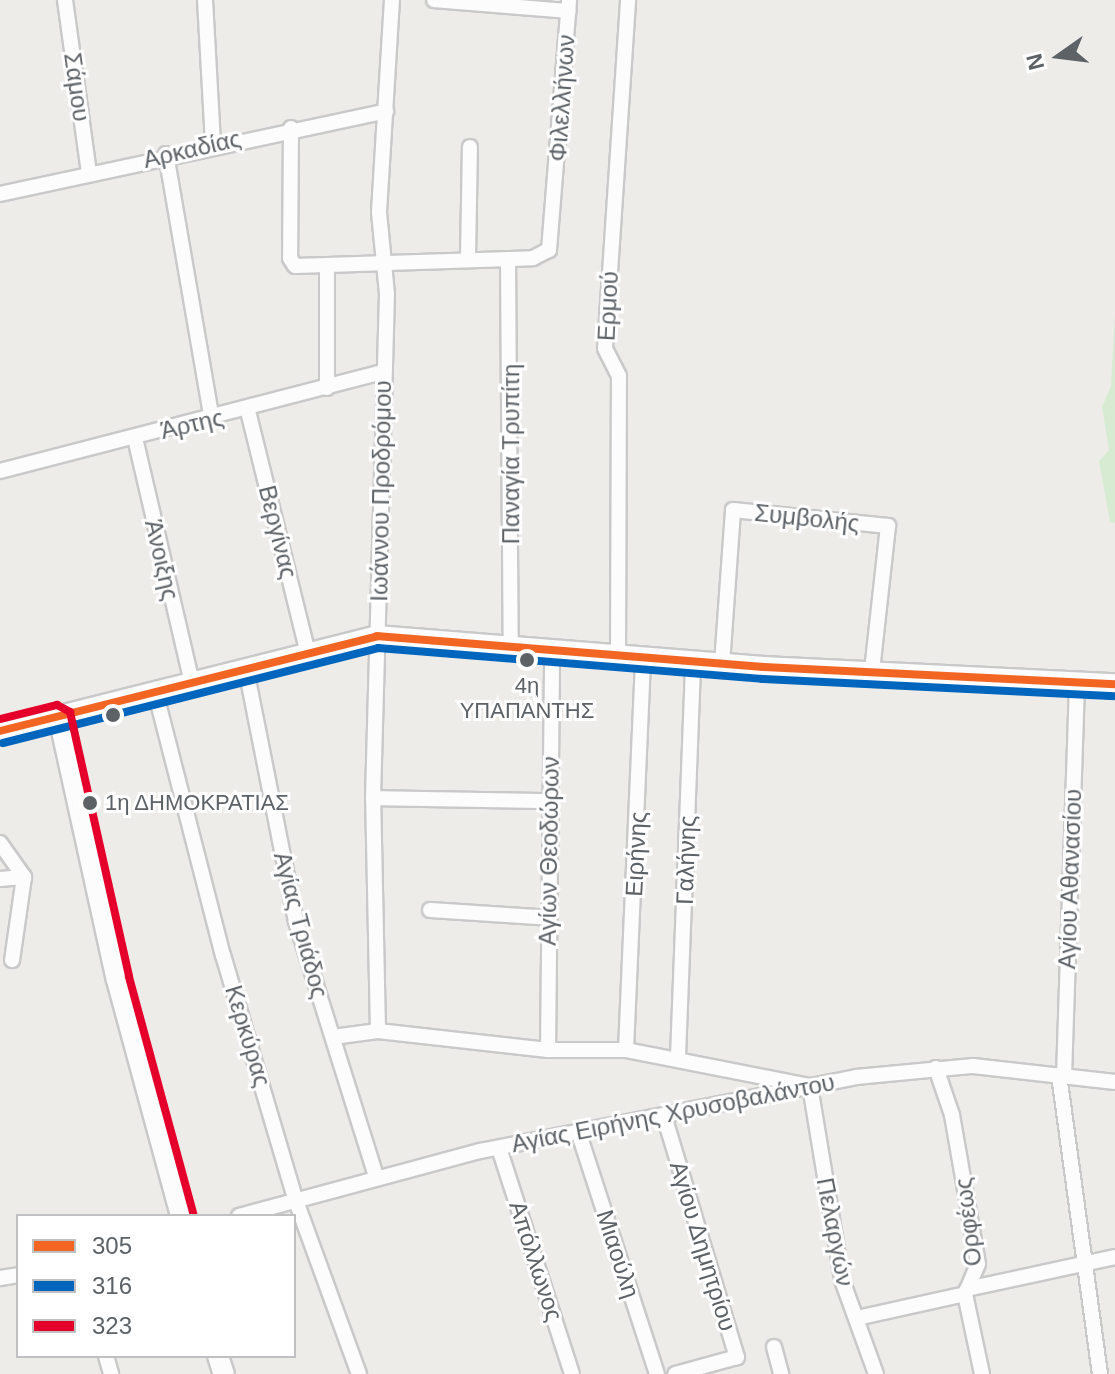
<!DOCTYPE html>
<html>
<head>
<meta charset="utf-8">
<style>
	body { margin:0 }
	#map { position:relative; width:1115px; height:1374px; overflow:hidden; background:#eeece9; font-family:Arial,sans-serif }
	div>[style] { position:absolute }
	.green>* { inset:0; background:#d7ebd3 }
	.roads { filter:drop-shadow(2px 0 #c9c9ca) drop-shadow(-2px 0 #c9c9ca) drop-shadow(0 2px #c9c9ca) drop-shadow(0 -2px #c9c9ca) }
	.street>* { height:14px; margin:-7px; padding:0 7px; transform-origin:7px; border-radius:7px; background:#fcfcfc }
	.secondary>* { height:20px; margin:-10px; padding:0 10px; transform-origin:10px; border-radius:10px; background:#fcfcfc }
	.bus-1>* { height:8px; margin:-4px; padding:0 4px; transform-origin:4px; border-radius:4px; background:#f26522 }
	.bus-2>* { height:8px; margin:-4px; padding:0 4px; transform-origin:4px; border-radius:4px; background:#0065bd }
	.bus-3>* { height:8px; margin:-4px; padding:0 4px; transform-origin:4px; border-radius:4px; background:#e4002b }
	.dots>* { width:22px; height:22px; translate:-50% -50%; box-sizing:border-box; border:4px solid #fff; border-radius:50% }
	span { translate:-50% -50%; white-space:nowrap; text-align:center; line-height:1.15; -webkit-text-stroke:6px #fff; paint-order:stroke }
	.bus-label { font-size:22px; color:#5d6267 }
	.left { translate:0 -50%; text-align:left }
	.street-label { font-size:24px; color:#5d6267 }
	.legend { position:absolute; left:16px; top:1214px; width:280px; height:144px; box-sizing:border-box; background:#fff; border:2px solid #bec0c2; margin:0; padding:10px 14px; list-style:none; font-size:24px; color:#5d6267 }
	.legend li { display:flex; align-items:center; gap:16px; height:40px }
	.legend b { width:40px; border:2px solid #bec0c2 }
	.north { position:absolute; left:1019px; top:16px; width:80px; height:80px; -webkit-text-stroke:6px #fff; paint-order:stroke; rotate:256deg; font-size:22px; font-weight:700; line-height:32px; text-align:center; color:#5d6267 }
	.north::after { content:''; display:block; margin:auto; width:28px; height:36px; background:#5d6267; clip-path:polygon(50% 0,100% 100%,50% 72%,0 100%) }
</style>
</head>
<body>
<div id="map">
	<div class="green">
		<div style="clip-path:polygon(1115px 312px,1115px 523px,1110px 522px,1099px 461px,1109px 450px,1102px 407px,1111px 386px)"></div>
	</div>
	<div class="roads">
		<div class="street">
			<div style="left:65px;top:0;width:175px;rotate:82.1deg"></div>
			<div style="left:205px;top:0;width:144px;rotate:86.8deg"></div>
			<div style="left:434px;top:0;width:135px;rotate:4.7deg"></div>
			<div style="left:291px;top:128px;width:130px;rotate:90.4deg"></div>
			<div style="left:290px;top:258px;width:9px;rotate:58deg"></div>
			<div style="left:295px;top:266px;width:32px;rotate:-2deg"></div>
			<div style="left:327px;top:265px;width:123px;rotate:90deg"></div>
			<div style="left:166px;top:154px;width:270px;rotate:80.2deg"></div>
			<div style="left:0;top:194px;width:395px;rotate:-12.1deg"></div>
			<div style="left:468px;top:258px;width:111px;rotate:-89deg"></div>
			<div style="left:508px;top:259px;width:389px;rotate:89.6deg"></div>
			<div style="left:327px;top:265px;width:206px;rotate:-1.9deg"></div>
			<div style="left:533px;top:258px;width:18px;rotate:-27deg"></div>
			<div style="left:549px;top:250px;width:251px;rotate:-85.4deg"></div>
			<div style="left:248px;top:411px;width:249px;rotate:76.1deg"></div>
			<div style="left:135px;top:438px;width:251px;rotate:76.9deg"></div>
			<div style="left:0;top:471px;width:396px;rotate:-14.5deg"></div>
			<div style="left:618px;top:656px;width:280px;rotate:-89.8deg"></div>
			<div style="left:619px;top:376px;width:31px;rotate:-117deg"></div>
			<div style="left:605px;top:348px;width:349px;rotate:-86.2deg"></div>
			<div style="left:722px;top:664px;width:154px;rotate:-85.9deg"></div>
			<div style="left:733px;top:510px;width:156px;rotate:5.9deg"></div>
			<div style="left:888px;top:526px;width:147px;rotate:96.3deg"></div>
			<div style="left:246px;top:669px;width:257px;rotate:78.8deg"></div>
			<div style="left:296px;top:921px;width:267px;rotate:72.6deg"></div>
			<div style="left:155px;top:691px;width:273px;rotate:75.6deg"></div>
			<div style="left:223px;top:955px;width:257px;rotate:73.5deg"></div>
			<div style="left:296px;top:1201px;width:184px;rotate:70deg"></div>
			<div style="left:373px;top:798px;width:176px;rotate:1deg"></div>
			<div style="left:0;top:843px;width:42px;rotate:54.8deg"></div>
			<div style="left:24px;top:877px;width:84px;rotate:98.2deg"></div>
			<div style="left:0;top:879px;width:24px;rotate:-5deg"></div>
			<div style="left:430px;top:910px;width:119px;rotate:3.8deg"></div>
			<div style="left:378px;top:1031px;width:233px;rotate:-91.2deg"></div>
			<div style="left:373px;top:798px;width:504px;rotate:-88.41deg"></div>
			<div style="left:387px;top:294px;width:82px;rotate:-95.6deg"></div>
			<div style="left:379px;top:212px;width:212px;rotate:-86.5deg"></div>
			<div style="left:333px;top:1037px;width:45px;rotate:-7.6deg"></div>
			<div style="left:378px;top:1031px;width:171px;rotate:6.4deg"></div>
			<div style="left:548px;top:1050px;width:78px"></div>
			<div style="left:626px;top:1050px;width:187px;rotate:11.1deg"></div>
			<div style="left:810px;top:1086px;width:197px;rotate:80.6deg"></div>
			<div style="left:842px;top:1280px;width:100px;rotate:70.1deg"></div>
			<div style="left:548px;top:1050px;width:398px;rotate:-89.4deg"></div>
			<div style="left:626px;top:1050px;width:392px;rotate:-87.5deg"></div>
			<div style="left:678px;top:1057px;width:395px;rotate:-87.8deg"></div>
			<div style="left:936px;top:1068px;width:50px;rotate:71.2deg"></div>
			<div style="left:952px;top:1115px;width:151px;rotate:80.1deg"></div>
			<div style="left:978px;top:1264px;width:33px;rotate:113deg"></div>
			<div style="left:965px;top:1294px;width:82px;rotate:78deg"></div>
			<div style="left:1059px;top:1075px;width:302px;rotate:82.2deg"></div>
			<div style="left:1064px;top:1076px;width:394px;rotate:-88.1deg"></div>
			<div style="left:665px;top:1119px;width:249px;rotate:73.2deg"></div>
			<div style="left:737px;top:1357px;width:64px;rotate:164.7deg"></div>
			<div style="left:579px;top:1134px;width:252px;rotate:72deg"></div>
			<div style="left:499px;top:1148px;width:237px;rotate:72.1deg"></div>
			<div style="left:239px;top:1216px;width:250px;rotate:-15.1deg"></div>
			<div style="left:480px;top:1151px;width:383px;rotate:-11.1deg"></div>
			<div style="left:856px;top:1077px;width:118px;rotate:-5.4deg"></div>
			<div style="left:973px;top:1066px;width:143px;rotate:6.4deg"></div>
			<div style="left:0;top:1278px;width:18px;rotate:-9deg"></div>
			<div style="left:967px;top:1289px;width:151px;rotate:-12.2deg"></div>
			<div style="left:857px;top:1318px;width:111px;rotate:-12.5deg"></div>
			<div style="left:774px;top:1347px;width:28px;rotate:75deg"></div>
			<div style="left:106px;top:1356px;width:19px;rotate:74deg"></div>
		</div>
		<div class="secondary">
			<div style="left:59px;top:717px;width:269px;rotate:77.6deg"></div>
			<div style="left:117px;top:980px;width:245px;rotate:74.8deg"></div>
			<div style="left:0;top:731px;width:389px;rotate:-14.1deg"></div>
			<div style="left:377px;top:636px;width:387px;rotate:4.6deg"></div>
			<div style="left:763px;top:667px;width:352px;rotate:2.8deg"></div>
			<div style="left:218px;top:1356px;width:19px;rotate:72deg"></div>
		</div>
	</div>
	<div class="bus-1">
		<div style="left:0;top:731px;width:389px;rotate:-14.1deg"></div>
		<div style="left:377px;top:636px;width:387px;rotate:4.6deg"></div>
		<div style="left:763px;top:667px;width:352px;rotate:2.8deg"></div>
	</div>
	<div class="bus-2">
		<div style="left:3px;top:743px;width:387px;rotate:-14.2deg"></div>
		<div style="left:378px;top:648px;width:385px;rotate:4.6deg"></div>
		<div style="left:762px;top:679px;width:352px;rotate:2.8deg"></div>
	</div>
	<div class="bus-3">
		<div style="left:0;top:719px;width:59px;rotate:-13.8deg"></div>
		<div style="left:57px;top:705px;width:15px;rotate:28deg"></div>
		<div style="left:70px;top:712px;width:271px;rotate:77.4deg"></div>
		<div style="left:129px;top:977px;width:245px;rotate:74.8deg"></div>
	</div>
	<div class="dots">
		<div style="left:527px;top:660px;background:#5d6267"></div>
		<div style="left:113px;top:715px;background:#5d6267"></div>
		<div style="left:90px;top:803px;background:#5d6267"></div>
	</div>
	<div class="bus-label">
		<span style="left:527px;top:698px">4η<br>ΥΠΑΠΑΝΤΗΣ</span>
		<span class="left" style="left:105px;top:803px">1η ΔΗΜΟΚΡΑΤΙΑΣ</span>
	</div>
	<div class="street-label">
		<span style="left:77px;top:87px;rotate:82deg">Σάμου</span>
		<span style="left:562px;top:98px;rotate:-86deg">Φιλελλήνων</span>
		<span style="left:192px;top:149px;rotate:-13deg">Αρκαδίας</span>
		<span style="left:608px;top:306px;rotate:-87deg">Ερμού</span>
		<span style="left:192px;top:424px;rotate:-13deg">Άρτης</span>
		<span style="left:511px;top:454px;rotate:-90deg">Παναγία Τρυπίτη</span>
		<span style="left:381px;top:491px;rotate:-89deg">Ιωάννου Προδρόμου</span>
		<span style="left:807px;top:518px;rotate:6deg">Συμβολής</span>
		<span style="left:278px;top:532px;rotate:76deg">Βεργίνας</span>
		<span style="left:162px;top:560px;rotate:77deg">Άνοιξης</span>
		<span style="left:549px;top:851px;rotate:-89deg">Αγίων Θεοδώρων</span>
		<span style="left:636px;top:854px;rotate:-87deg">Ειρήνης</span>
		<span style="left:686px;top:860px;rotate:-88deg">Γαλήνης</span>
		<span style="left:1070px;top:879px;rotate:-88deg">Αγίου Αθανασίου</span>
		<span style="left:301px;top:925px;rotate:75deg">Αγίας Τριάδος</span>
		<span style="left:248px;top:1036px;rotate:73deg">Κερκύρας</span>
		<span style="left:673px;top:1113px;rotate:-11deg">Αγίας Ειρήνης Χρυσοβαλάντου</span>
		<span style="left:968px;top:1222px;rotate:-97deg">Ορφέως</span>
		<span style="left:835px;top:1232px;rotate:79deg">Πελαργών</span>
		<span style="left:703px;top:1246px;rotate:73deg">Αγίου Δημητρίου</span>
		<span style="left:618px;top:1254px;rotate:72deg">Μιαούλη</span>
		<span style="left:536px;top:1261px;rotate:72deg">Απόλλωνος</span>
	</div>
	<ul class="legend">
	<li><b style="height:10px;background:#f26522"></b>305</li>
	<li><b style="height:10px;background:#0065bd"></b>316</li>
	<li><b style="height:10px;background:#e4002b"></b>323</li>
	</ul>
	<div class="north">N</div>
</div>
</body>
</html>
